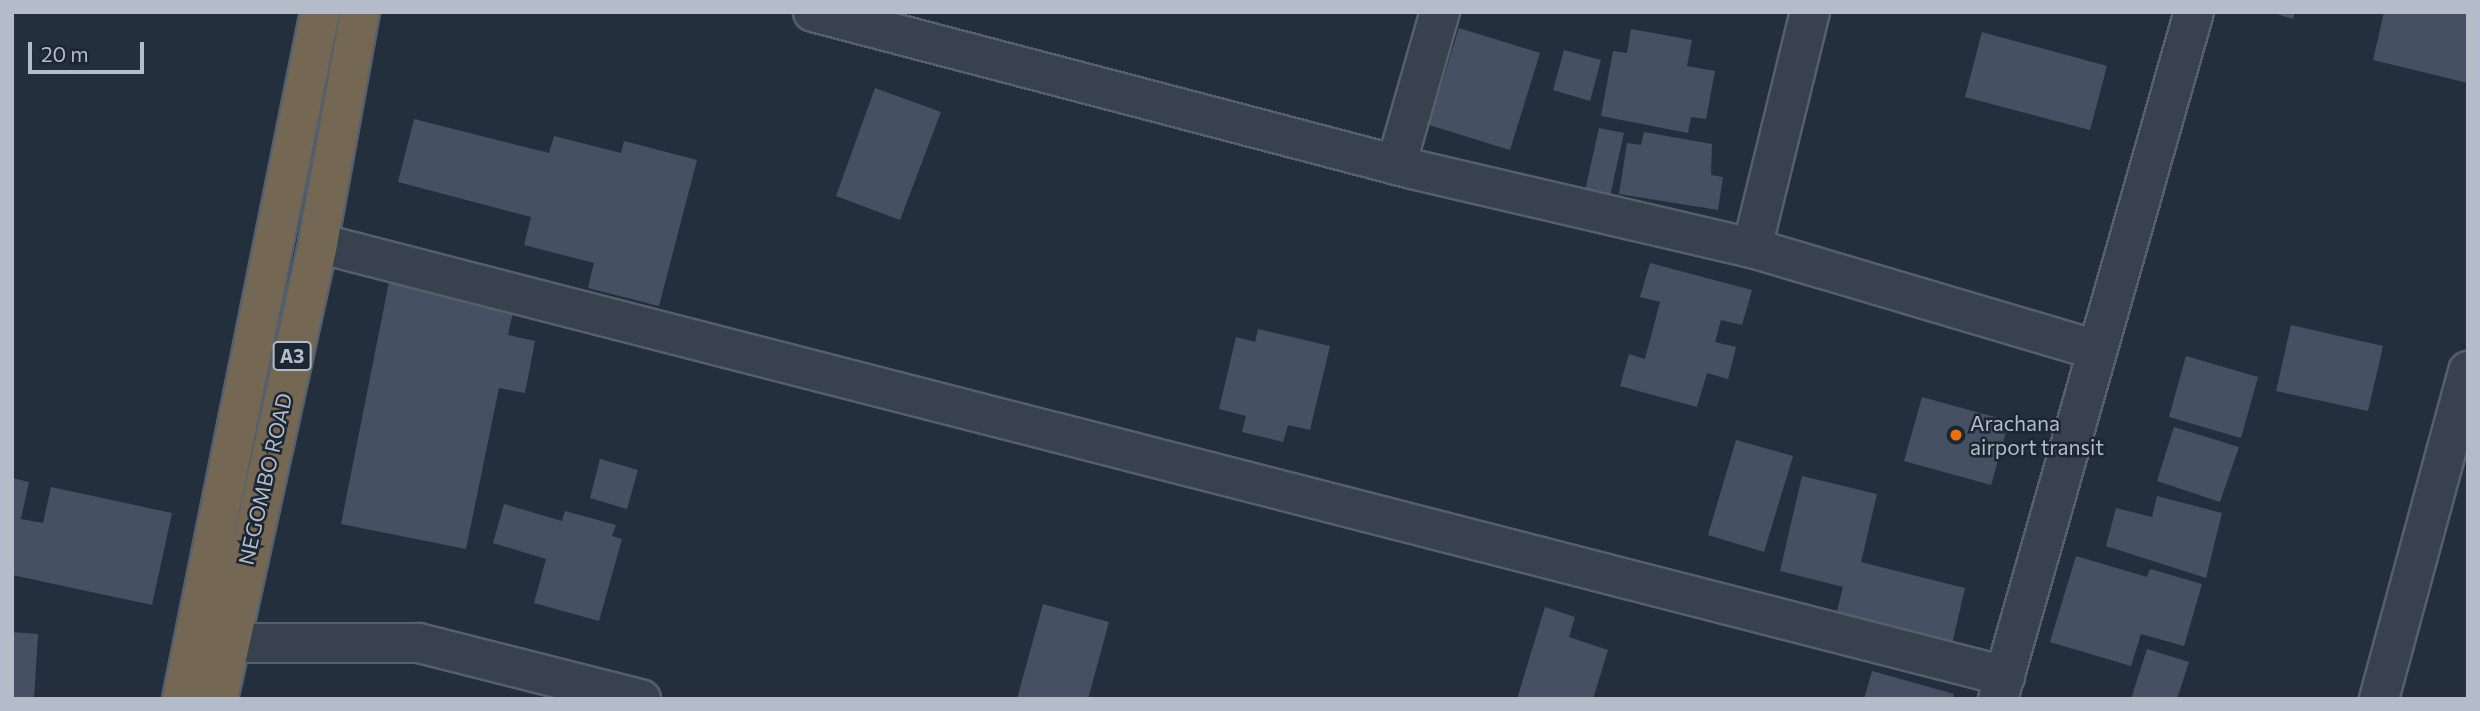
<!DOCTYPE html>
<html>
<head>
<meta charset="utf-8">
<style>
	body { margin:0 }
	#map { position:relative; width:2480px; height:711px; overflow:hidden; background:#242f3e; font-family:Commissioner,sans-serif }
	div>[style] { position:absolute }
	.building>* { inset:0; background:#455162 }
	.roads { filter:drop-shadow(2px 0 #565f6c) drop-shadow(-2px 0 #565f6c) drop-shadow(0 2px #565f6c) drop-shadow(0 -2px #565f6c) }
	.minor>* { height:38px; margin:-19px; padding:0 19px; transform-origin:19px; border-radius:19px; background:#38414e }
	.highway>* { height:38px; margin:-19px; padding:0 19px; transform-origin:19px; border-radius:19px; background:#746855 }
	.dots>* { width:19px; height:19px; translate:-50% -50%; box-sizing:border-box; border:4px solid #1d2633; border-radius:50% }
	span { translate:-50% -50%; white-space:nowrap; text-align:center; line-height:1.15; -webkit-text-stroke:5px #1d2633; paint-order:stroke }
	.shield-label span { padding:2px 5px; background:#1d2633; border:2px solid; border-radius:5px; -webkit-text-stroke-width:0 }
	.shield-label { font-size:19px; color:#b4bcc9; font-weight:700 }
	.poi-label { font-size:21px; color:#b4bcc9 }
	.left { translate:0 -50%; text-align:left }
	.street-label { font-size:21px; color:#b4bcc9 }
	.frame { position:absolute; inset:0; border:14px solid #b4bcc9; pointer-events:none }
	.scale { position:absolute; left:28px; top:42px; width:116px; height:32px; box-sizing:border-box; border:4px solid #b4bcc9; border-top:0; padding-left:9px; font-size:21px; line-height:24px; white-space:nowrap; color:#b4bcc9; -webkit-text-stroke:5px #1d2633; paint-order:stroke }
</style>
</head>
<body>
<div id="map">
	<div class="building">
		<div style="clip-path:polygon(2271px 12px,2295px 12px,2293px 19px)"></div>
		<div style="clip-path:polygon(2384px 12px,2468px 12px,2468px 83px,2373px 60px)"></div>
		<div style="clip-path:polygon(1459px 28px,1540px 53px,1510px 150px,1429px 125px)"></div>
		<div style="clip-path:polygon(1631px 29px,1692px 40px,1687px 66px,1715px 71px,1706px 119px,1691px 117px,1688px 133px,1601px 116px,1613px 51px,1627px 53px)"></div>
		<div style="clip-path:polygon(1982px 32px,2107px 66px,2090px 130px,1965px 97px)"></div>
		<div style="clip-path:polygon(1564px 50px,1601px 60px,1590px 101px,1553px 90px)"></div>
		<div style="clip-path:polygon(875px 88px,941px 112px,900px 220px,836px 196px)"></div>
		<div style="clip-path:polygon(414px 119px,549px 153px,554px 136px,621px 153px,624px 141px,697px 160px,659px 306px,588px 288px,594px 263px,524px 245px,531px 217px,398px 182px)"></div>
		<div style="clip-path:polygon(1599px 128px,1624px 133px,1610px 196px,1585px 191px)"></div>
		<div style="clip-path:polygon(1644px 132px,1712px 144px,1711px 175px,1723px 177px,1718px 210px,1619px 194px,1627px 143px,1641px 145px)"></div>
		<div style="clip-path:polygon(1650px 263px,1752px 290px,1742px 325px,1721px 320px,1715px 342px,1736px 347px,1728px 379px,1707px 373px,1697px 407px,1620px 386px,1629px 354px,1645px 359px,1660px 302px,1640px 297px)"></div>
		<div style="clip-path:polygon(389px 282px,514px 307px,508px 335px,535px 341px,525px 393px,499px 388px,466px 549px,341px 524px)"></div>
		<div style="clip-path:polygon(2291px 325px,2383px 346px,2368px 411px,2276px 391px)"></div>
		<div style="clip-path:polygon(1258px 329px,1330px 346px,1310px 430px,1288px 425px,1283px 442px,1242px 432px,1246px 416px,1219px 409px,1236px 337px,1255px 342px)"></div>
		<div style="clip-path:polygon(2186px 356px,2258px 377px,2241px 438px,2169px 417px)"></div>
		<div style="clip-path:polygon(1922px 397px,2009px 421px,1991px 485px,1904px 461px)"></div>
		<div style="clip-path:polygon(2174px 427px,2239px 447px,2220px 502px,2157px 481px)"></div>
		<div style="clip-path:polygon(1736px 440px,1793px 456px,1764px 552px,1708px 535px)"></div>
		<div style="clip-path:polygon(600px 459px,638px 470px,627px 509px,590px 498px)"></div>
		<div style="clip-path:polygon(1802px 476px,1877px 494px,1861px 562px,1965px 588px,1952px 644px,1836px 615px,1843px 587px,1780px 571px)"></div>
		<div style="clip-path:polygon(12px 478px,29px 482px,21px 519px,43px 523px,51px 487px,172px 513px,152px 605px,12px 575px)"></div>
		<div style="clip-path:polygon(2157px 496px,2222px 513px,2206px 578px,2106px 546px,2116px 508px,2152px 517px)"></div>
		<div style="clip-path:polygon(504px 504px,562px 521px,565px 511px,616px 525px,612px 536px,622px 539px,599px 621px,534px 603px,546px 559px,493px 543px)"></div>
		<div style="clip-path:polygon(2076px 556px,2147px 577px,2150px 569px,2202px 584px,2184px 646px,2141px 634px,2131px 666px,2050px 642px)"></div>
		<div style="clip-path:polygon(1043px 604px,1109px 622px,1088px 699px,1017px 699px)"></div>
		<div style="clip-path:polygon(1545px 607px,1575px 617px,1569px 637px,1608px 650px,1593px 699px,1517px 699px)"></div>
		<div style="clip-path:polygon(12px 632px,38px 634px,34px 699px,12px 699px)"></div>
		<div style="clip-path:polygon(2147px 649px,2189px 662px,2177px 699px,2131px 699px)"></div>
		<div style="clip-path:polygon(1872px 671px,1954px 694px,1953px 699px,1864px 699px)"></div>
	</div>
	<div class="roads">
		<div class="minor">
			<div style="left:813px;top:12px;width:619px;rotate:14.69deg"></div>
			<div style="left:1412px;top:169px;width:349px;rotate:13.1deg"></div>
			<div style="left:1752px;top:248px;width:357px;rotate:16.5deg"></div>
			<div style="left:1396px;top:165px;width:159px;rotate:-74deg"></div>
			<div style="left:318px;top:243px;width:1742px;rotate:14.4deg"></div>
			<div style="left:1752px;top:248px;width:243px;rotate:-76.2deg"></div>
			<div style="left:228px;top:643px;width:191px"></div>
			<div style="left:419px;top:643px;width:229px;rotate:14.2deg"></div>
			<div style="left:1998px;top:699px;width:714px;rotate:-74.08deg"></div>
			<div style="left:2379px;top:699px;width:340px;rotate:-74.8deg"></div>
		</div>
		<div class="highway">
			<div style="left:182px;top:699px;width:701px;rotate:-78.64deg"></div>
			<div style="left:218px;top:699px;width:467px;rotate:-77.6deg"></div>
			<div style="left:318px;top:243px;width:235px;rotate:-79.7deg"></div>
		</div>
	</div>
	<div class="dots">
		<div style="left:1956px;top:435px;background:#e8710a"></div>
	</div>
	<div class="shield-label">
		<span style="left:292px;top:356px">A3</span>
	</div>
	<div class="poi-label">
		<span class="left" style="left:1970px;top:435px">Arachana<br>airport transit</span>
	</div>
	<div class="street-label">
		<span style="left:265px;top:479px;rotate:-77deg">NEGOMBO ROAD</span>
	</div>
	<div class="frame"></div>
	<div class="scale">20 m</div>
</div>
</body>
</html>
